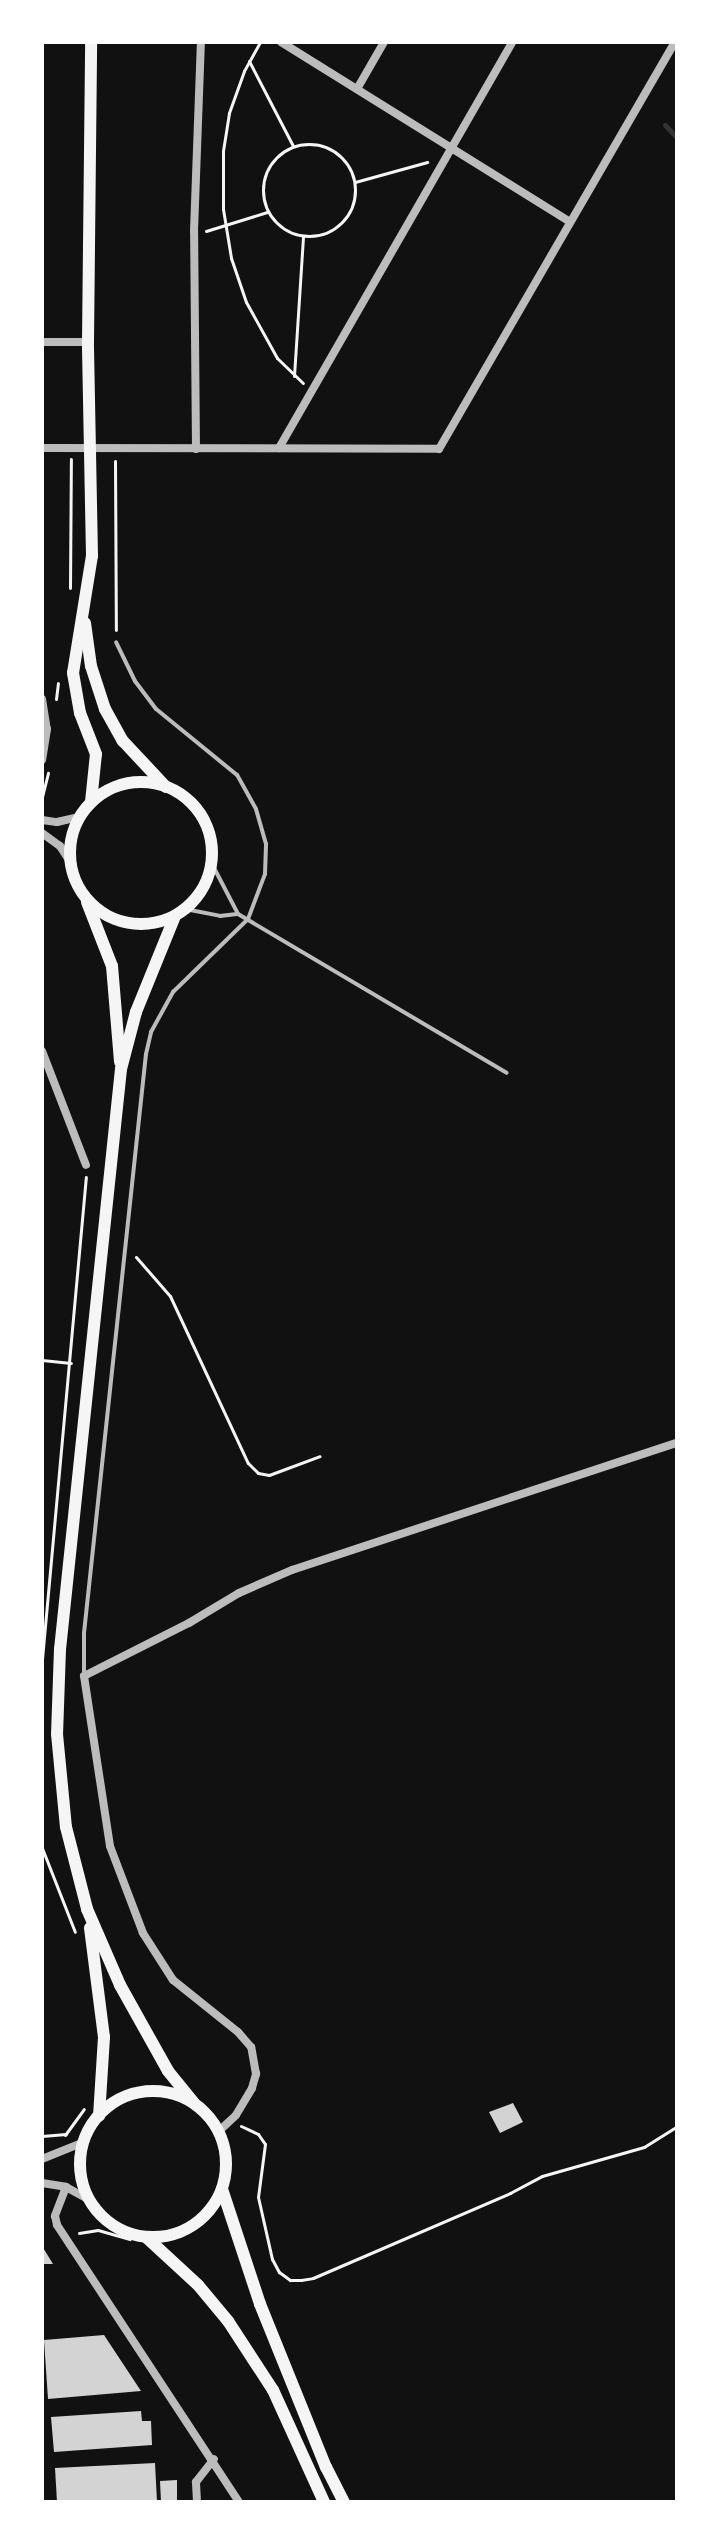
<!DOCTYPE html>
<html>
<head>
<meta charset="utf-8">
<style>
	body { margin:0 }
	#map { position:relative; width:719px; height:2544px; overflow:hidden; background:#111; font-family:"Titillium Web",sans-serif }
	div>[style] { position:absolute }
	.stream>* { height:5px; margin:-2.5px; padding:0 2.5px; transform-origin:2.5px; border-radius:2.5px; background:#333 }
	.building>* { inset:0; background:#d3d3d3 }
	.path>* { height:3px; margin:-1.5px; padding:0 1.5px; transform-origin:1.5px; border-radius:1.5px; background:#f5f5f5 }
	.path>.ring { margin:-1.5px; padding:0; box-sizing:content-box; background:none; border:3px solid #f5f5f5; border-radius:50% }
	.service>* { height:4px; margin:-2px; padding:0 2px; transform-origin:2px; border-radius:2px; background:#bcbcbc }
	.minor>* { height:8px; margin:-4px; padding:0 4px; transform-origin:4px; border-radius:4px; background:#bcbcbc }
	.secondary>* { height:12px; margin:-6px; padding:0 6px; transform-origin:6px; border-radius:6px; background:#f5f5f5 }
	.secondary>.ring { margin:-6px; padding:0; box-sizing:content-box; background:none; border:12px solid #f5f5f5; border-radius:50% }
	span { translate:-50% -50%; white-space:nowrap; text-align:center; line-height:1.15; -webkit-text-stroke:8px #fff; paint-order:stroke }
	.frame { position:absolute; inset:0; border:44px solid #fff; pointer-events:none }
</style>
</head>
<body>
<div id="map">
	<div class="stream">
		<div style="left:665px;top:125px;width:18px;rotate:47deg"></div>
	</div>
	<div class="building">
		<div style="clip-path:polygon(513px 2103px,523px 2122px,500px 2133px,489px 2112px)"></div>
		<div style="clip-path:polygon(42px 2246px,53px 2264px,42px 2264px)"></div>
		<div style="clip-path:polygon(104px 2335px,141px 2391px,48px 2399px,44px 2340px)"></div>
		<div style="clip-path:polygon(141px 2411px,142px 2421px,151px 2421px,152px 2445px,54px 2452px,51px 2417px)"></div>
		<div style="clip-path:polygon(155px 2463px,157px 2502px,57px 2502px,55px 2468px)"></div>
		<div style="clip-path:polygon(177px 2480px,177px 2502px,161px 2502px,160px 2481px)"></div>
	</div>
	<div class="path">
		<div style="left:260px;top:42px;width:33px;rotate:119deg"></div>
		<div style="left:244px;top:71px;width:45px;rotate:109.7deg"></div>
		<div style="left:229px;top:113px;width:38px;rotate:99deg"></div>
		<div style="left:223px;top:151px;width:58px;rotate:90deg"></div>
		<div style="left:223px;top:209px;width:50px;rotate:80.7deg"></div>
		<div style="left:231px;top:258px;width:46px;rotate:71.2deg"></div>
		<div style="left:246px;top:302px;width:64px;rotate:61deg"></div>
		<div style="left:277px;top:358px;width:36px;rotate:44deg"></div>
		<div style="left:249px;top:61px;width:96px;rotate:62.6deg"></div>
		<div class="ring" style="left:263px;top:144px;width:89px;height:89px"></div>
		<div style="left:355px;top:182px;width:75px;rotate:-15.5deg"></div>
		<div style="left:206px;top:231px;width:64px;rotate:-17.3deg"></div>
		<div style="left:294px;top:376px;width:140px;rotate:-86.3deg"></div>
		<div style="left:115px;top:461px;width:169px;rotate:89.7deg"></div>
		<div style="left:70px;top:588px;width:129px;rotate:-89.6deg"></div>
		<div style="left:56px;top:699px;width:16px;rotate:-83deg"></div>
		<div style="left:42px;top:797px;width:25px;rotate:-76deg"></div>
		<div style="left:136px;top:1257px;width:52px;rotate:48.9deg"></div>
		<div style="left:170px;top:1296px;width:184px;rotate:65deg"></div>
		<div style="left:248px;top:1463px;width:14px;rotate:45deg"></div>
		<div style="left:258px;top:1473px;width:11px;rotate:10deg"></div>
		<div style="left:269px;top:1475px;width:54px;rotate:-20.4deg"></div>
		<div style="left:42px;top:1360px;width:29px;rotate:6deg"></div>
		<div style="left:42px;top:1659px;width:484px;rotate:-84.8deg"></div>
		<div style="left:42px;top:1848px;width:90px;rotate:68.6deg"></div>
		<div style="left:241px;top:2126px;width:19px;rotate:25deg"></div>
		<div style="left:258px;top:2134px;width:12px;rotate:55deg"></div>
		<div style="left:265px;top:2144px;width:53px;rotate:97.5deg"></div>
		<div style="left:258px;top:2197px;width:64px;rotate:77.3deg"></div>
		<div style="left:272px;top:2259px;width:15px;rotate:62deg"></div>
		<div style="left:279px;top:2272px;width:14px;rotate:36deg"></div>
		<div style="left:290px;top:2280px;width:11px"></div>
		<div style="left:301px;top:2280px;width:12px;rotate:-9deg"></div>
		<div style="left:313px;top:2278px;width:215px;rotate:-23.3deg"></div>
		<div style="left:510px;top:2193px;width:36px;rotate:-28deg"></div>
		<div style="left:542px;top:2176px;width:106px;rotate:-15.9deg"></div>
		<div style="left:644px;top:2147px;width:39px;rotate:-32deg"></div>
		<div style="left:65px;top:2135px;width:32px;rotate:-54deg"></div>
		<div style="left:42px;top:2136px;width:24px;rotate:-5deg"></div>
		<div style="left:79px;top:2233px;width:19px;rotate:-9deg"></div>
		<div style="left:98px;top:2230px;width:33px;rotate:16deg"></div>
	</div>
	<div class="service">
		<div style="left:212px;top:864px;width:56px;rotate:62.5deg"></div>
		<div style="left:238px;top:914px;width:312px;rotate:30.6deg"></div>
		<div style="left:185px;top:909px;width:36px;rotate:11deg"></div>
		<div style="left:220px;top:916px;width:17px;rotate:-7deg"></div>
		<div style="left:84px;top:1674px;width:41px;rotate:-90deg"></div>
		<div style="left:84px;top:1633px;width:582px;rotate:-83.89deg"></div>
		<div style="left:146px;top:1054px;width:23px;rotate:-77deg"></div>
		<div style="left:151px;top:1032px;width:46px;rotate:-61.2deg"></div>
		<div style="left:173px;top:992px;width:105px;rotate:-44.2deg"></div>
		<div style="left:248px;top:919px;width:48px;rotate:-69.3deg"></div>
		<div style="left:265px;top:874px;width:30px;rotate:-88deg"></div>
		<div style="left:266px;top:844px;width:36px;rotate:-106deg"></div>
		<div style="left:256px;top:809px;width:39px;rotate:-119deg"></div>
		<div style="left:237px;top:775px;width:104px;rotate:-140.8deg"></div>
		<div style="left:156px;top:709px;width:35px;rotate:-127deg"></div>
		<div style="left:135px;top:681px;width:43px;rotate:-116deg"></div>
	</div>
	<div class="minor">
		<div style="left:281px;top:42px;width:339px;rotate:31.9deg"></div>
		<div style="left:357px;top:89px;width:54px;rotate:-60.1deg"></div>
		<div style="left:42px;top:342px;width:46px"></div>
		<div style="left:42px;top:448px;width:397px;rotate:0.1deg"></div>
		<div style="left:439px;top:449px;width:470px;rotate:-59.9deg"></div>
		<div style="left:279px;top:448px;width:468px;rotate:-60.1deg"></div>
		<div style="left:196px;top:449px;width:218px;rotate:-90.5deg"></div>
		<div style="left:194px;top:231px;width:189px;rotate:-87.9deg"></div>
		<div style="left:42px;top:699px;width:30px;rotate:81deg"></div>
		<div style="left:47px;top:729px;width:31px;rotate:99deg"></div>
		<div style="left:42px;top:820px;width:15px;rotate:8deg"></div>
		<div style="left:57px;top:822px;width:23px;rotate:-13deg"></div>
		<div style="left:42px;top:833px;width:22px;rotate:36deg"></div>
		<div style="left:60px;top:846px;width:17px;rotate:57deg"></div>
		<div style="left:42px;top:1051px;width:122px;rotate:68.9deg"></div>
		<div style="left:219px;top:2131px;width:23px;rotate:-43deg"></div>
		<div style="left:236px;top:2115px;width:31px;rotate:-59deg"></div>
		<div style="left:252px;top:2088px;width:15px;rotate:-74deg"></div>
		<div style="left:256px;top:2074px;width:27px;rotate:-100deg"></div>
		<div style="left:251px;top:2047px;width:20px;rotate:-131deg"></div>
		<div style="left:238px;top:2032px;width:83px;rotate:-141.3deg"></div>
		<div style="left:173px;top:1980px;width:56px;rotate:-122.6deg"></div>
		<div style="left:143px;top:1933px;width:93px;rotate:-110.8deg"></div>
		<div style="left:110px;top:1846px;width:172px;rotate:-98.7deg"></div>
		<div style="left:84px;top:1676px;width:118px;rotate:-26.8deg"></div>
		<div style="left:189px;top:1623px;width:58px;rotate:-31deg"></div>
		<div style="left:239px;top:1593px;width:58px;rotate:-23.5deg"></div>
		<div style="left:292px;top:1570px;width:405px;rotate:-18.3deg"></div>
		<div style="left:42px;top:2159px;width:45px;rotate:-22deg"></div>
		<div style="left:42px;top:2183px;width:24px;rotate:9deg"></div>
		<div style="left:66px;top:2187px;width:26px;rotate:29deg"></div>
		<div style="left:66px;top:2187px;width:31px;rotate:111deg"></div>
		<div style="left:55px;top:2216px;width:9px;rotate:77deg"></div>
		<div style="left:57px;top:2225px;width:331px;rotate:56.7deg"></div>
		<div style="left:197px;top:2502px;width:20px;rotate:-93deg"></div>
		<div style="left:196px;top:2482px;width:29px;rotate:-52deg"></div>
	</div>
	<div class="secondary">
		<div style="left:85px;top:623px;width:43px;rotate:82.1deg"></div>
		<div style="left:91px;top:666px;width:45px;rotate:72deg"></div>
		<div style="left:105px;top:709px;width:37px;rotate:61deg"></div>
		<div style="left:123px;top:741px;width:63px;rotate:46.9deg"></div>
		<div class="ring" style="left:70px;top:782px;width:130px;height:130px"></div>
		<div style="left:91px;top:802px;width:48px;rotate:-84.1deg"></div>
		<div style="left:96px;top:754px;width:44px;rotate:-111.3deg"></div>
		<div style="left:80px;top:713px;width:41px;rotate:-99.9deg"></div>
		<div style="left:73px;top:673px;width:119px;rotate:-80.8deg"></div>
		<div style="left:92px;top:556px;width:214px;rotate:-91.1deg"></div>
		<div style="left:88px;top:342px;width:300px;rotate:-89.4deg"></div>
		<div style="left:87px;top:902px;width:69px;rotate:68.7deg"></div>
		<div style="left:112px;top:966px;width:96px;rotate:85.2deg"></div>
		<div style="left:175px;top:916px;width:104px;rotate:112.1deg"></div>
		<div style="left:136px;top:1012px;width:59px;rotate:104.7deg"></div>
		<div style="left:121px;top:1069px;width:583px;rotate:96deg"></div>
		<div style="left:60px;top:1649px;width:85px;rotate:92deg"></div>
		<div style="left:57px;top:1734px;width:93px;rotate:84.5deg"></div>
		<div style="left:66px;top:1827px;width:85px;rotate:75.6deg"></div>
		<div style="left:87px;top:1909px;width:83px;rotate:66.5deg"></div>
		<div style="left:120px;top:1985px;width:98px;rotate:60.8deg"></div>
		<div style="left:168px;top:2071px;width:41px;rotate:50.9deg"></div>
		<div style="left:90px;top:1928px;width:110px;rotate:82.7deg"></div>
		<div style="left:104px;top:2037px;width:79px;rotate:93.6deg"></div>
		<div class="ring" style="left:80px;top:2091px;width:134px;height:134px"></div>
		<div style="left:222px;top:2189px;width:121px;rotate:71.7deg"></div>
		<div style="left:260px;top:2304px;width:176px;rotate:68deg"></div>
		<div style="left:326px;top:2467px;width:39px;rotate:63deg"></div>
		<div style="left:146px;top:2237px;width:71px;rotate:42.7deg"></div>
		<div style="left:198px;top:2285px;width:47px;rotate:50.2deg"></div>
		<div style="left:228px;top:2321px;width:82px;rotate:56.9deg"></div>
		<div style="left:273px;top:2390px;width:123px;rotate:65.5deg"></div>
	</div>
	<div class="frame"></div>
</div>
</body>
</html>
